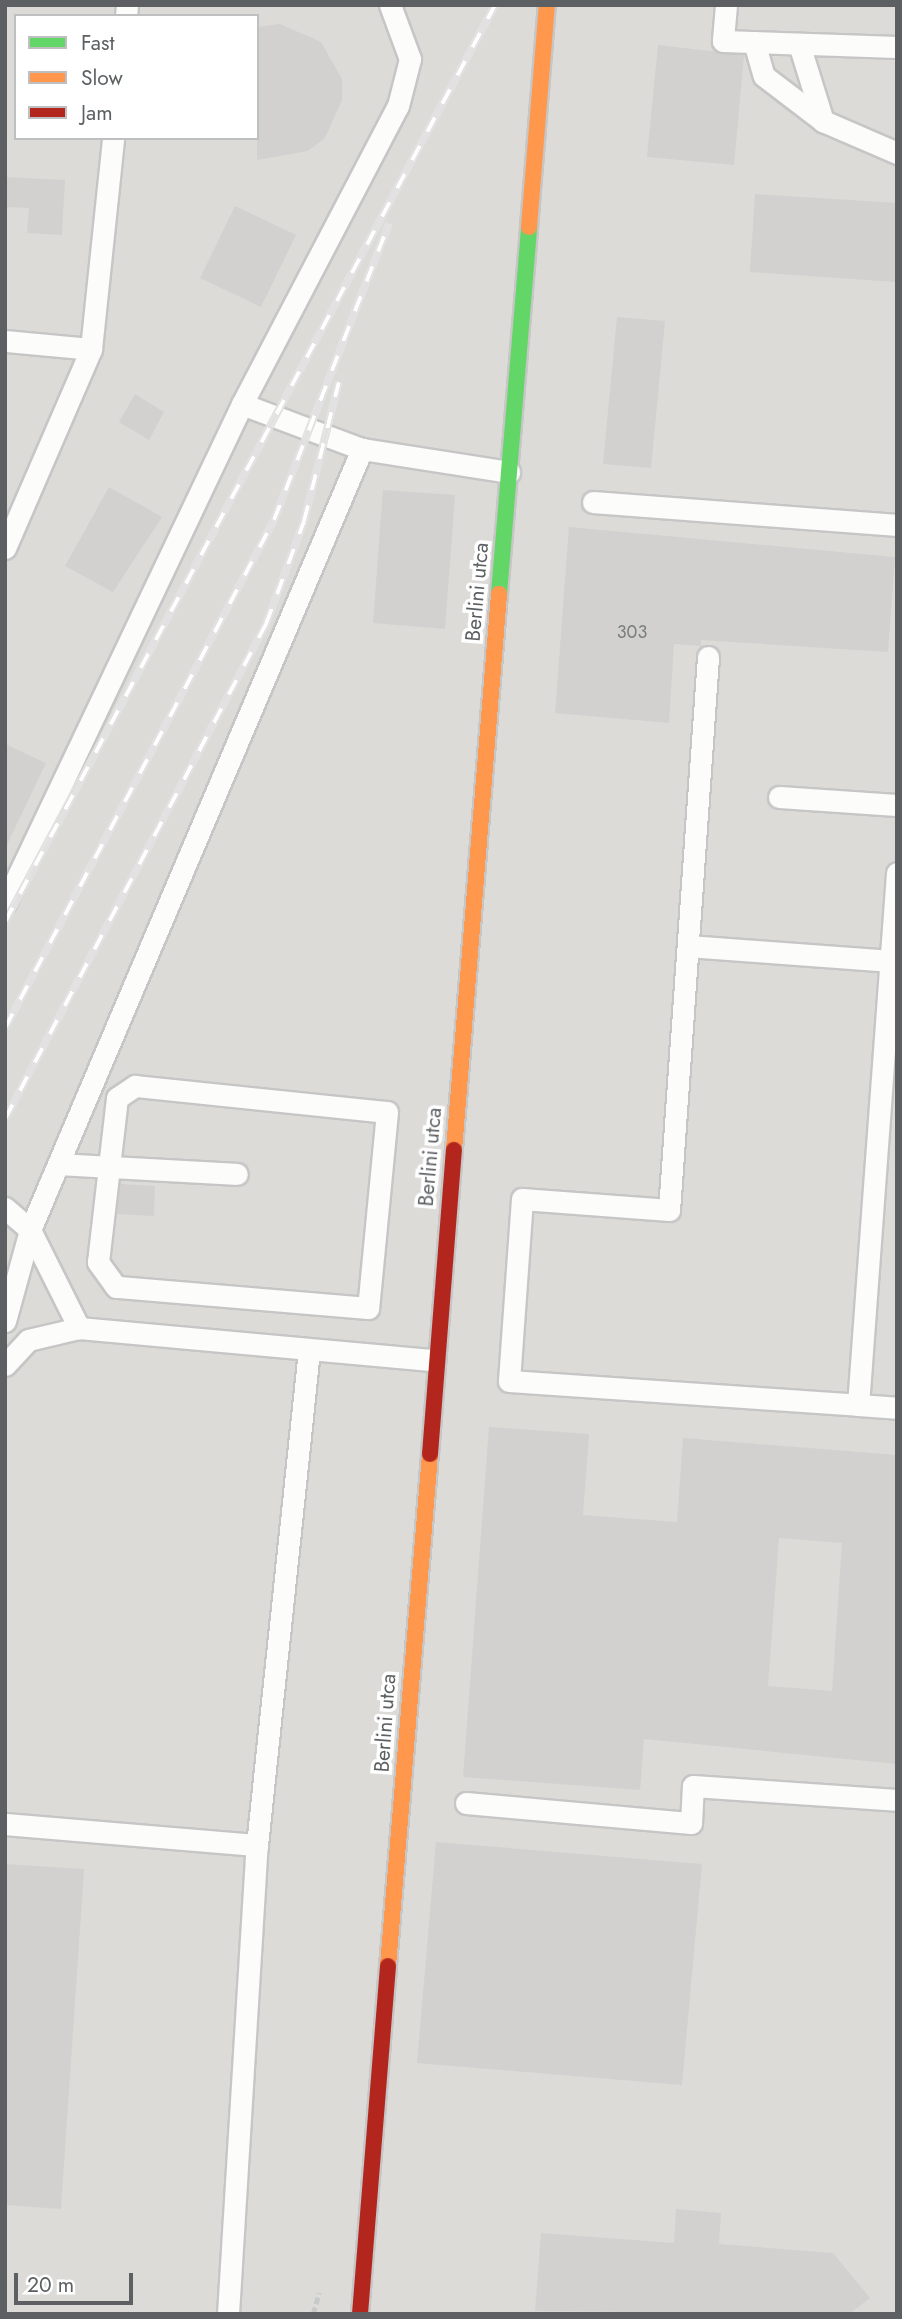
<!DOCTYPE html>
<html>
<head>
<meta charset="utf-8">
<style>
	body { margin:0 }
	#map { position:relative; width:902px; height:2319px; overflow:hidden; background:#ebeae6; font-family:Jost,sans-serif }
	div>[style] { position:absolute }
	.industrial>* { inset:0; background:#dcdbd8 }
	.building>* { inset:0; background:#d2d1cf }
	.path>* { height:4.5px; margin-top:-2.25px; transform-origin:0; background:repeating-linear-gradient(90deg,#c6cac8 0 7px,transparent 0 10.5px) }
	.roads { filter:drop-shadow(2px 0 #c6c6c6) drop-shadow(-2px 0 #c6c6c6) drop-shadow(0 2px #c6c6c6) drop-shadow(0 -2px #c6c6c6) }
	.lane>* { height:21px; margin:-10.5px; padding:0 10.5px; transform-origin:10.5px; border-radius:10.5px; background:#fcfcfb }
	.fast>* { height:16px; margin:-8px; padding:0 8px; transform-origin:8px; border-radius:8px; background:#63d668 }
	.slow>* { height:16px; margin:-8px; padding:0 8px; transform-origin:8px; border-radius:8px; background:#ff974d }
	.jam>* { height:16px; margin:-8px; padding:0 8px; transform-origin:8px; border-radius:8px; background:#b3261e }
	.rail>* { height:8px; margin-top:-4px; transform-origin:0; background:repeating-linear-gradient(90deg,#fff 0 16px,#e2e2e2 0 32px); box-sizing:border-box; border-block:2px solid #e2e2e2 }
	span { translate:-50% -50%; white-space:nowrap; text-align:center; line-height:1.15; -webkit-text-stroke:7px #fff; paint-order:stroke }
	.number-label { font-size:18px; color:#7b7e7f }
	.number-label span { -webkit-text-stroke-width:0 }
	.street-label { font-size:21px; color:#5c6063 }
	.frame { position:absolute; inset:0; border:7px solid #5c6063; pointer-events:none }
	.legend { position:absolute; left:14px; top:14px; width:245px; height:126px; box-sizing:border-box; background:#fff; border:2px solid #bebfc1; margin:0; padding:9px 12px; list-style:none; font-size:21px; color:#5c6063 }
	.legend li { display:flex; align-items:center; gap:14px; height:35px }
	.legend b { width:35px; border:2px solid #bebfc1 }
	.scale { position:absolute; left:14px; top:2273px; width:119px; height:32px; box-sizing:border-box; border:4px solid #5c6063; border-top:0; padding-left:9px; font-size:21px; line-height:24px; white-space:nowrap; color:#5c6063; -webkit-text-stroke:5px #fff; paint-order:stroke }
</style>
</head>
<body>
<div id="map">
	<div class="industrial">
		<div style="clip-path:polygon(evenodd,5px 5px,897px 5px,897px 2314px,5px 2314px,5px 5px,16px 16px,257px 16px,257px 138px,16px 138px,16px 16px)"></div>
	</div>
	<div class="building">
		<div style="clip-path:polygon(280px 24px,321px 42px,342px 79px,342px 100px,325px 138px,308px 151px,257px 160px,257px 27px)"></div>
		<div style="clip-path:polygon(658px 45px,744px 55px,734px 165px,647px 157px)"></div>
		<div style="clip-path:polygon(5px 177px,65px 180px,62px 235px,27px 233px,29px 208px,5px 207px)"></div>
		<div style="clip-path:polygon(755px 194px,897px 203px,897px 282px,750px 272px)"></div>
		<div style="clip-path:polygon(235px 206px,296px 235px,261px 307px,200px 278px)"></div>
		<div style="clip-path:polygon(617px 317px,665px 321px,651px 468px,603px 464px)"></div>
		<div style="clip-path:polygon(135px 394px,164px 412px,149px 440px,119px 422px)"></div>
		<div style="clip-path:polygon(109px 487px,162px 517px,113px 592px,65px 566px)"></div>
		<div style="clip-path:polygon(383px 490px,455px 495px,445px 629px,373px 623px)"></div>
		<div style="clip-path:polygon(569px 527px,895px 557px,888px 652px,701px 640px,701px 646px,674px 644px,669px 723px,555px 713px)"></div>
		<div style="clip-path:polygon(5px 744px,46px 763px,5px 849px)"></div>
		<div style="clip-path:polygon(120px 1184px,155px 1186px,154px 1216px,117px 1214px)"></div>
		<div style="clip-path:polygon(evenodd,489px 1427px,589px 1434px,583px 1515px,677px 1522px,683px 1438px,897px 1455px,897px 1764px,644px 1739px,640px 1790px,463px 1777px,489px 1427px,779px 1538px,842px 1543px,832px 1691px,768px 1686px,779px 1538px)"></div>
		<div style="clip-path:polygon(436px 1842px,702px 1864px,682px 2085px,417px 2063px)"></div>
		<div style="clip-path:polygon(5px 1864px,84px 1869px,61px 2209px,5px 2205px)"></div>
		<div style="clip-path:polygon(676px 2209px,721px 2213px,719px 2244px,833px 2253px,870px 2298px,849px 2314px,535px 2311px,541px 2233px,674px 2243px)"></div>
	</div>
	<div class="path">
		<div style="left:313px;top:2314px;width:22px;rotate:-74deg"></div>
	</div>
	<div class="roads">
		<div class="lane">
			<div style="left:726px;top:5px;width:36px;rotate:95deg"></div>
			<div style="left:723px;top:41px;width:174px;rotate:2deg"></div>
			<div style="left:126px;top:16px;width:11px;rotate:-85deg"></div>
			<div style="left:754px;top:42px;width:35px;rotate:74deg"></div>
			<div style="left:764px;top:76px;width:74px;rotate:37.3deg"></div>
			<div style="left:799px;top:44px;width:81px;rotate:72.7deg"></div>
			<div style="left:823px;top:121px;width:81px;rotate:23.4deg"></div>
			<div style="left:5px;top:341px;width:86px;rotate:5.3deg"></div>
			<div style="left:91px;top:349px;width:212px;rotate:-84deg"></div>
			<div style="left:242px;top:404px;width:336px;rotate:-62.4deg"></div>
			<div style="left:398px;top:106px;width:49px;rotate:-75.7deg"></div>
			<div style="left:410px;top:59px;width:58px;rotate:-110.3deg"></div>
			<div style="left:593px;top:502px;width:305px;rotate:4.3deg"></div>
			<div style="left:5px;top:548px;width:217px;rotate:-66.6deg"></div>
			<div style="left:708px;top:657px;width:554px;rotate:94.03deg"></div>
			<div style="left:669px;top:1210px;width:147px;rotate:-175.7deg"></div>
			<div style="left:522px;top:1199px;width:182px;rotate:94.1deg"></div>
			<div style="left:509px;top:1381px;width:350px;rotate:3.9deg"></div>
			<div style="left:779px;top:797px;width:118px;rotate:3.9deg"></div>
			<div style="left:897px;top:873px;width:533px;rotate:94.19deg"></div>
			<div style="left:858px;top:1405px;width:39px;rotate:4deg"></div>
			<div style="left:5px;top:903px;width:552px;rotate:-64.59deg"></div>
			<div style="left:242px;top:404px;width:128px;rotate:20.6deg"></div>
			<div style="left:688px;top:946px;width:204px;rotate:4.2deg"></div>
			<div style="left:135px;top:1086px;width:253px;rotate:5.9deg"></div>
			<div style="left:387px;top:1112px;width:197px;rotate:95.5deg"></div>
			<div style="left:368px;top:1308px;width:253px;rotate:-175.2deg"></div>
			<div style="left:116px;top:1287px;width:31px;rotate:-126deg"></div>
			<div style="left:98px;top:1262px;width:165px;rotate:-83.4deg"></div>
			<div style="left:117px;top:1098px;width:22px;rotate:-34deg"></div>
			<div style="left:59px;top:1164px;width:178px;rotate:3.2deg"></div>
			<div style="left:5px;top:1208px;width:33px;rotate:41deg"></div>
			<div style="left:30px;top:1230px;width:849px;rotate:-66.97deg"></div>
			<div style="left:362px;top:449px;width:149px;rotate:8.9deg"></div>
			<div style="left:30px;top:1230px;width:110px;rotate:63.4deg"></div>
			<div style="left:79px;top:1328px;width:356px;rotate:5.2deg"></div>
			<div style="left:5px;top:1321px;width:94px;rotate:-74.6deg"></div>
			<div style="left:5px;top:1365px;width:34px;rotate:-47deg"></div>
			<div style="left:28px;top:1340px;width:52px;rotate:-13.2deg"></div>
			<div style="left:466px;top:1803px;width:226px;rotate:5.1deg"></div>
			<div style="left:691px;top:1823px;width:37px;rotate:-87deg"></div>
			<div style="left:693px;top:1786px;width:204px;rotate:3.9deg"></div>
			<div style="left:5px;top:1824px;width:253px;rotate:4.8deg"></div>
			<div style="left:257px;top:1845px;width:498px;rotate:-84deg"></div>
			<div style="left:228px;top:2314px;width:470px;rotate:-86.5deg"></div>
		</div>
		<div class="fast">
			<div style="left:499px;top:594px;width:368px;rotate:-85.3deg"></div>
		</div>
		<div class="slow">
			<div style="left:529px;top:227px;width:223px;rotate:-85.4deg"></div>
			<div style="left:454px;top:1150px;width:558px;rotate:-85.37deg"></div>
			<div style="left:388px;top:1966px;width:514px;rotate:-85.31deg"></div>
		</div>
		<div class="jam">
			<div style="left:430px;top:1454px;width:305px;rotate:-85.5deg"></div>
			<div style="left:360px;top:2314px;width:349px;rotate:-85.4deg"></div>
		</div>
	</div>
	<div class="rail">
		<div style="left:5px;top:922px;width:1040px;rotate:-61.88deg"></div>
		<div style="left:5px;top:1028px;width:575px;rotate:-62.1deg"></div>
		<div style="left:274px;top:520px;width:318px;rotate:-68.8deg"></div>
		<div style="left:5px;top:1119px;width:560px;rotate:-62.2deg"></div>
		<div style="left:266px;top:624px;width:110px;rotate:-69.7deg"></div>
		<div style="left:304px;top:521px;width:143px;rotate:-75.9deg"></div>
	</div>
	<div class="number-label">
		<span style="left:632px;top:632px">303</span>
	</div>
	<div class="street-label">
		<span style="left:477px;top:592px;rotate:-85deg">Berlini utca</span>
		<span style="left:430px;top:1157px;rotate:-85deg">Berlini utca</span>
		<span style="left:385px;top:1723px;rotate:-86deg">Berlini utca</span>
	</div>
	<div class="frame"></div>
	<ul class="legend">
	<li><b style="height:9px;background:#63d668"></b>Fast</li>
	<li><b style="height:9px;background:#ff974d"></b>Slow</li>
	<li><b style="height:9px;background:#b3261e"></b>Jam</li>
	</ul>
	<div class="scale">20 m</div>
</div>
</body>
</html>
